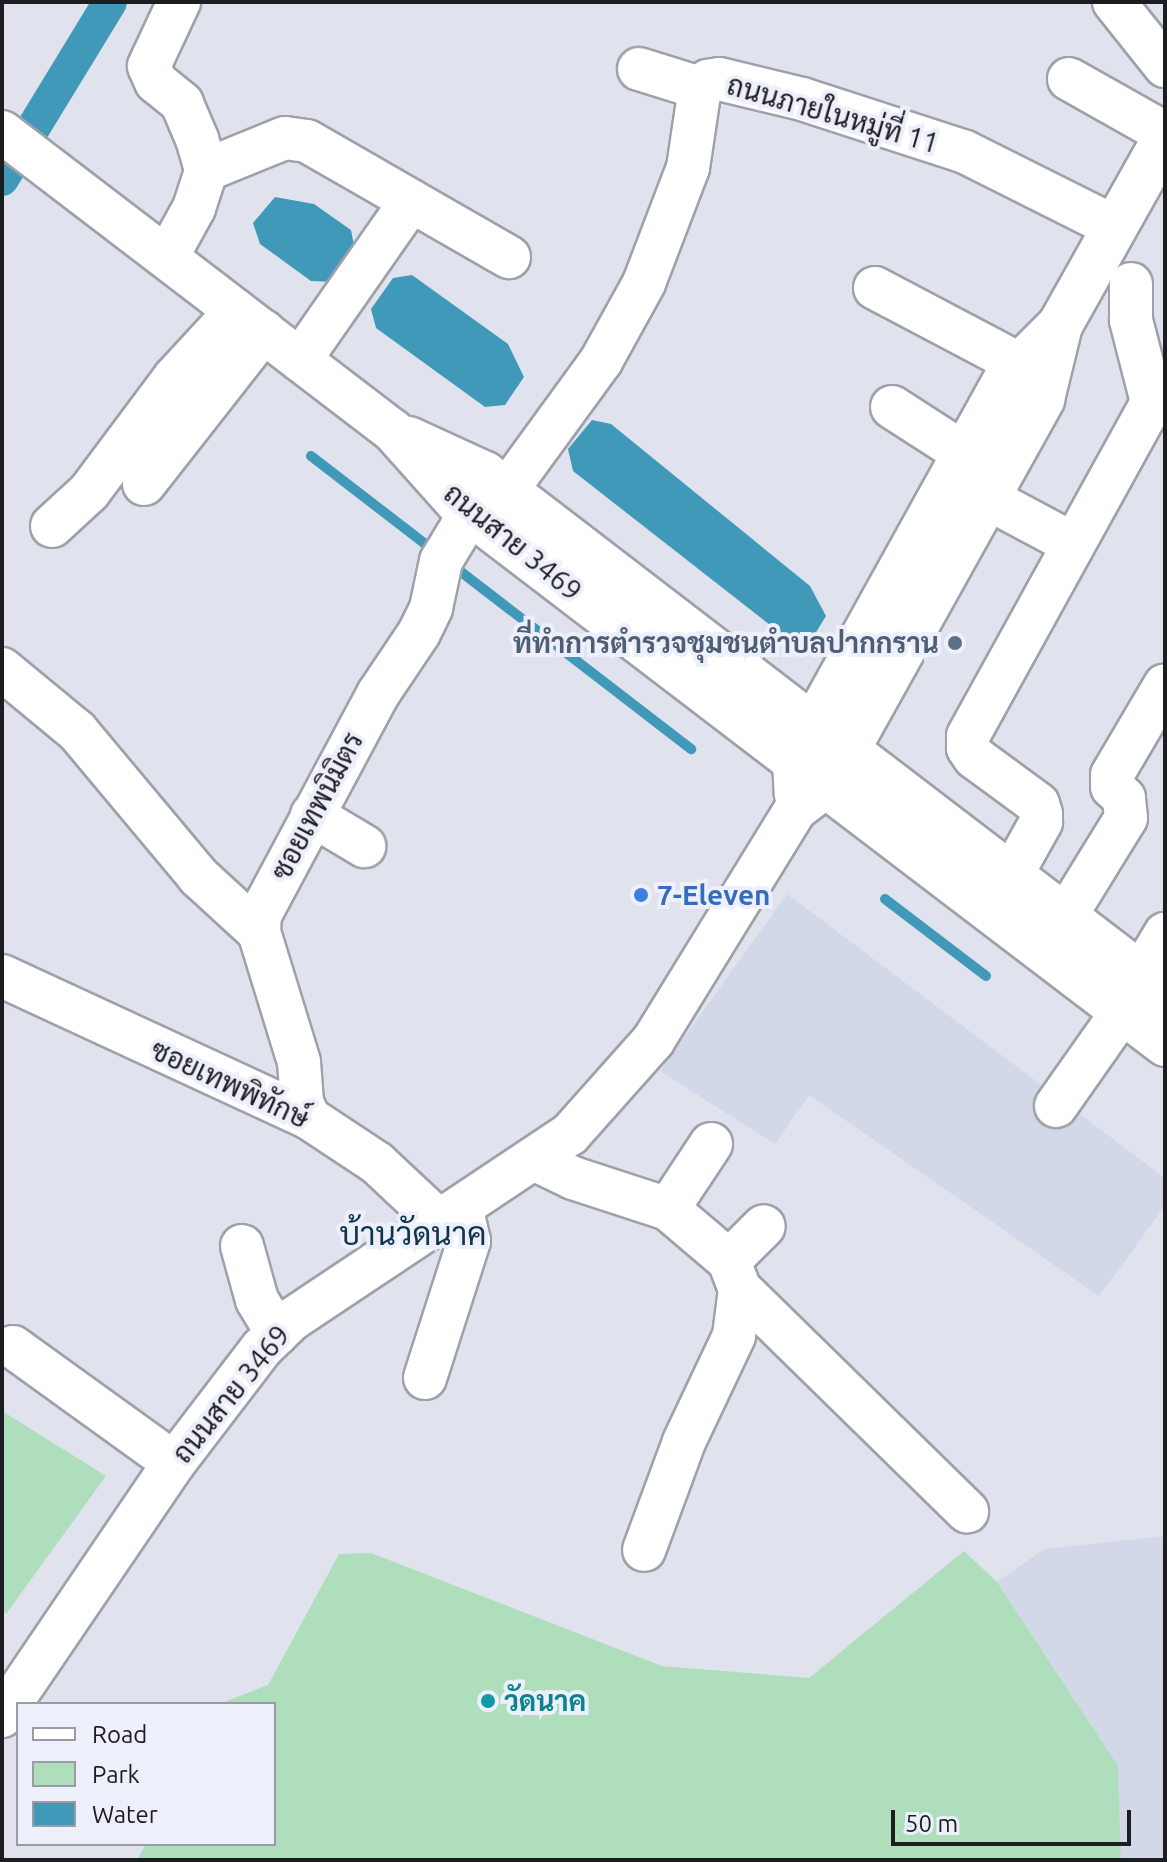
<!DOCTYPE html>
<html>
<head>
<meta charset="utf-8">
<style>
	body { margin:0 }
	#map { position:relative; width:1167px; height:1862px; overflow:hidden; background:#e0e3ed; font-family:Ubuntu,Sarabun,sans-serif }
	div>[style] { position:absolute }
	.built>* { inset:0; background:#d2d8e8 }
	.green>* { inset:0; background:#afdebd }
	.water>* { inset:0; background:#4099b9 }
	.stream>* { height:10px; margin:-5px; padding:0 5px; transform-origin:5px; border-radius:5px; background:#4099b9 }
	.canal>* { height:34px; margin:-17px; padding:0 17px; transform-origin:17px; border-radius:17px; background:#4099b9 }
	.roads { filter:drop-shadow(2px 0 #9ea1aa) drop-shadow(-2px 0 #9ea1aa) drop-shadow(0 2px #9ea1aa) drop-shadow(0 -2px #9ea1aa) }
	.minor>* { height:42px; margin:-21px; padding:0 21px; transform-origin:21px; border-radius:21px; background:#fff }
	.major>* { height:44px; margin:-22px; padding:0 22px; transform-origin:22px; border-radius:22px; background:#fff }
	.dots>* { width:22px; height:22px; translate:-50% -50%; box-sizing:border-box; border:4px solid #edf0fa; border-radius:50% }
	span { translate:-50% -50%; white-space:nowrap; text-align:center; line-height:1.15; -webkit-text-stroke:8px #edf0fa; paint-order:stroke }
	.street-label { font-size:28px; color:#1c1d20 }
	.service-label { font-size:28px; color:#4e5e75; font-weight:700 }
	.right { translate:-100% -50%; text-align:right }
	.shop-label { font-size:28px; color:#366cbe; font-weight:700 }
	.left { translate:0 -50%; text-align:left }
	.culture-label { font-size:28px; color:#0d838f; font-weight:700 }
	.quarter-label { font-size:32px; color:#0e354c }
	.frame { position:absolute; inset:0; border:4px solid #1c1d20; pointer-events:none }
	.legend { position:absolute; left:16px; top:1702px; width:260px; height:144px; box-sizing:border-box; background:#edf0fa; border:2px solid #999ca3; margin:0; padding:10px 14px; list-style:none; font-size:24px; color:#1c1d20 }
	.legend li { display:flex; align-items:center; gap:16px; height:40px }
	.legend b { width:40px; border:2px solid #999ca3 }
	.scale { position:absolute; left:891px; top:1810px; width:240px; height:36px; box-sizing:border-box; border:4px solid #1c1d20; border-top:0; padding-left:10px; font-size:24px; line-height:28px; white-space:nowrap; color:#1c1d20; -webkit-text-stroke:6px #edf0fa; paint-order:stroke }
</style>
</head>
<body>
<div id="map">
	<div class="built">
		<div style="clip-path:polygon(787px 894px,1165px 1178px,1165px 1206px,1099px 1296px,809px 1095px,775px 1144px,660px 1071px)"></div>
		<div style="clip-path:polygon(1165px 1536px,1165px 1860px,1121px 1860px,1118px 1766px,997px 1582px,1044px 1549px)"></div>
	</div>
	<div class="green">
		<div style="clip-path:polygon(2px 1411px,106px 1476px,6px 1614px,2px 1610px)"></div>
		<div style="clip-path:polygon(964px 1551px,997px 1582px,1118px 1766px,1121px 1860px,137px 1860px,146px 1844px,274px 1844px,274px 1704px,219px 1704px,268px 1685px,339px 1554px,371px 1553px,662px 1666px,809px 1678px)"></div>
	</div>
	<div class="water">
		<div style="clip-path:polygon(275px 197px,314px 204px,351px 230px,355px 250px,334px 282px,311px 281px,260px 244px,253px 223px)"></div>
		<div style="clip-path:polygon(412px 275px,508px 344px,524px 377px,505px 405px,485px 407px,376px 328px,371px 309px,393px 278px)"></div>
		<div style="clip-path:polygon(592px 420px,611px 424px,810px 586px,826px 616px,815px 634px,784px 636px,573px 471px,568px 449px)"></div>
	</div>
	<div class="stream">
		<div style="left:311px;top:456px;width:143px;rotate:37.6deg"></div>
		<div style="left:456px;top:568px;width:297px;rotate:37.6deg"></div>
		<div style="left:885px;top:899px;width:127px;rotate:37.3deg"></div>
	</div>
	<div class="canal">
		<div style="left:2px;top:179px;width:207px;rotate:-58.6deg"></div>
	</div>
	<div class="roads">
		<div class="minor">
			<div style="left:1114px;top:2px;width:82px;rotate:51.4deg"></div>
			<div style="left:639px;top:69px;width:64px;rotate:17.3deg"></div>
			<div style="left:1069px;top:79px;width:110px;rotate:29.4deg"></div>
			<div style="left:2px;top:132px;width:492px;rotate:37.4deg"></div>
			<div style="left:393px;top:431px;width:101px;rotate:48.2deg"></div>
			<div style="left:460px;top:506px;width:420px;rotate:37.4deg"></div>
			<div style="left:794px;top:761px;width:33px;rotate:87deg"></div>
			<div style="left:206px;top:170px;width:85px;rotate:-22.1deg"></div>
			<div style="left:285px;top:138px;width:22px;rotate:8deg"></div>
			<div style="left:307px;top:141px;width:233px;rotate:29.9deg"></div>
			<div style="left:167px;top:257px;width:56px;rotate:-61.1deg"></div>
			<div style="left:194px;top:208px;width:40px;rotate:-72deg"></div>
			<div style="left:206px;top:170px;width:32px;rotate:-106deg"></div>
			<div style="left:197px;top:139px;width:39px;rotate:-113deg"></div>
			<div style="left:182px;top:103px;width:33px;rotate:-141deg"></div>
			<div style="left:156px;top:82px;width:17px;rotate:-114deg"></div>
			<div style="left:149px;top:66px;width:71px;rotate:-64.9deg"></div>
			<div style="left:875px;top:288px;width:165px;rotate:27.8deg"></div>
			<div style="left:300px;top:360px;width:194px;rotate:-55.1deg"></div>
			<div style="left:892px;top:407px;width:87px;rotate:32.8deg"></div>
			<div style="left:409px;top:438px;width:84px;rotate:24.7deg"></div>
			<div style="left:485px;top:473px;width:414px;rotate:37.5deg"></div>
			<div style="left:144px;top:484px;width:194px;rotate:-51.9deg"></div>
			<div style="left:507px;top:490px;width:160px;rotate:-53.9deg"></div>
			<div style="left:601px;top:361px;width:89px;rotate:-61.1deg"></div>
			<div style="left:644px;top:283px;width:123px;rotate:-69.1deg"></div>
			<div style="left:688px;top:168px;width:81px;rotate:-81.5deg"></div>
			<div style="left:700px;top:88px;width:11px;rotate:-41deg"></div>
			<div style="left:708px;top:81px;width:11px;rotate:-10deg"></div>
			<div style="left:719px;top:79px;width:85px;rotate:13.5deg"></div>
			<div style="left:802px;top:99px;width:171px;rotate:18deg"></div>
			<div style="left:965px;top:152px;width:168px;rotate:26.6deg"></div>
			<div style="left:987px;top:498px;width:98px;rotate:28.1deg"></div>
			<div style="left:52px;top:526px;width:50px;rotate:-42.6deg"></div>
			<div style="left:89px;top:492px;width:144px;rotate:-53.2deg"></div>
			<div style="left:175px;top:377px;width:90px;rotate:-47.3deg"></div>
			<div style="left:2px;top:669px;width:97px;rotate:39.6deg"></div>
			<div style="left:77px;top:731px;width:190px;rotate:50.1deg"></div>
			<div style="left:199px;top:877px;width:81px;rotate:42.5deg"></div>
			<div style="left:312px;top:815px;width:61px;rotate:30.8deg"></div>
			<div style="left:1011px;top:876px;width:62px;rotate:-60.9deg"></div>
			<div style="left:1041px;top:822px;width:8px;rotate:-90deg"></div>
			<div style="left:1041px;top:814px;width:10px;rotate:-107deg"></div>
			<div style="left:1038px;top:804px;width:79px;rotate:-143.7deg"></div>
			<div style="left:974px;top:757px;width:11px;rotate:-124deg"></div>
			<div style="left:968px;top:748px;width:12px;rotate:-90deg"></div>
			<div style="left:968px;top:736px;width:381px;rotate:-61.1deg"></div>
			<div style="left:1152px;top:402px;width:85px;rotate:-104.4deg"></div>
			<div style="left:1131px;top:320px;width:36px;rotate:-90deg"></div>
			<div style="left:1065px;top:917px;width:116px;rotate:-58.4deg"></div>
			<div style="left:1126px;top:818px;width:20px;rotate:-96deg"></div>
			<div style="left:1124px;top:798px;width:16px;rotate:-137deg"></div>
			<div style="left:1112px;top:787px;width:12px;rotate:-90deg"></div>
			<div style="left:1112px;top:775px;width:104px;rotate:-59.5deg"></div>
			<div style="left:1141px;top:974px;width:47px;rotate:-59deg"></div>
			<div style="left:2px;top:976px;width:338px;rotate:24.8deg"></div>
			<div style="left:309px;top:1118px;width:82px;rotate:33.5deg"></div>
			<div style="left:377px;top:1163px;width:85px;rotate:43.1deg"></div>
			<div style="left:1056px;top:1106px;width:115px;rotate:-54.9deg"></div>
			<div style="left:309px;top:1118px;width:17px;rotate:-114deg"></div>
			<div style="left:302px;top:1102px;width:40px;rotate:-94.3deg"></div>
			<div style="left:299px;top:1062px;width:136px;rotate:-107.1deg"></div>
			<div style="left:259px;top:932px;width:17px;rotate:-87deg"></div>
			<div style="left:260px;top:915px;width:251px;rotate:-61.9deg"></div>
			<div style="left:378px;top:694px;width:73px;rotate:-56.1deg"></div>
			<div style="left:419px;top:633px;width:28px;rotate:-64deg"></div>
			<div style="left:431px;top:608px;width:48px;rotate:-78deg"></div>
			<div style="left:441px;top:561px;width:56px;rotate:-58.9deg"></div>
			<div style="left:536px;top:1160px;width:41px;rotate:25.9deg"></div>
			<div style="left:573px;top:1178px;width:100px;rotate:18.1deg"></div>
			<div style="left:668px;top:1209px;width:80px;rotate:40.4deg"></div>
			<div style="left:729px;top:1261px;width:30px;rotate:69deg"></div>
			<div style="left:740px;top:1289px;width:47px;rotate:97.3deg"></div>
			<div style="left:734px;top:1336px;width:117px;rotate:115.3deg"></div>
			<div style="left:684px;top:1442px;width:115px;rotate:110.3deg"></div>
			<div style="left:668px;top:1209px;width:78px;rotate:-56.5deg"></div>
			<div style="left:242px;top:1246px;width:56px;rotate:74.5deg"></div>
			<div style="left:257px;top:1300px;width:39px;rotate:59deg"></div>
			<div style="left:729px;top:1261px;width:49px;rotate:-45deg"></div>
			<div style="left:740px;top:1289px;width:318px;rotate:44.4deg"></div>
			<div style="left:13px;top:1347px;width:198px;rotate:35.8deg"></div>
			<div style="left:425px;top:1378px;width:144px;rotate:-72.2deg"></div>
			<div style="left:469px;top:1241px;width:35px;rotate:-103deg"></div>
			<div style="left:2px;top:1716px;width:306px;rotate:-55.8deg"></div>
			<div style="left:174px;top:1463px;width:145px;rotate:-52.6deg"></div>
			<div style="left:262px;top:1348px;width:40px;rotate:-44deg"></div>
			<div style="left:291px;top:1320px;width:335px;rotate:-33.7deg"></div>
			<div style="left:570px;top:1134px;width:125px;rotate:-48.3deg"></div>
			<div style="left:653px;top:1041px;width:273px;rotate:-58.4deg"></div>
			<div style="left:796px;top:809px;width:39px;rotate:-37deg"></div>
		</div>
		<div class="major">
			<div style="left:1165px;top:138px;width:214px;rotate:119.3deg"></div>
			<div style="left:1060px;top:325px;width:76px;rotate:135deg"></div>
			<div style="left:1006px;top:379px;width:437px;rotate:119deg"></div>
			<div style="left:794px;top:761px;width:467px;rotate:37.3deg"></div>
			<div style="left:825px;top:733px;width:428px;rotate:37.4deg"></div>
			<div style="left:827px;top:786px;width:443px;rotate:-60.9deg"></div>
			<div style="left:1042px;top:399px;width:76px;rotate:-76.3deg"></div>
		</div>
	</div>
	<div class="dots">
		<div style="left:955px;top:643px;background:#5c6f8a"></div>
		<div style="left:641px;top:895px;background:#3f7fe0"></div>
		<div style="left:488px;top:1701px;background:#0f9aa8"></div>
	</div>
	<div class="street-label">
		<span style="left:833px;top:114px;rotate:16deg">ถนนภายในหมู่ที่ 11</span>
		<span style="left:513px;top:542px;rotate:39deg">ถนนสาย 3469</span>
		<span style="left:317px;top:806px;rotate:-62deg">ซอยเทพนิมิตร</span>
		<span style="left:230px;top:1084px;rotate:25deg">ซอยเทพพิทักษ์</span>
		<span style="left:231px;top:1394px;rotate:-51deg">ถนนสาย 3469</span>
	</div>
	<div class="service-label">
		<span class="right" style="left:939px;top:643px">ที่ทำการตำรวจชุมชนตำบลปากกราน</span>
	</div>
	<div class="shop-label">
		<span class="left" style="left:657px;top:895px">7-Eleven</span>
	</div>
	<div class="culture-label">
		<span class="left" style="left:504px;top:1701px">วัดนาค</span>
	</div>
	<div class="quarter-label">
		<span style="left:413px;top:1233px">บ้านวัดนาค</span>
	</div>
	<div class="frame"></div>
	<ul class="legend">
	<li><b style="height:10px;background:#fff"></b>Road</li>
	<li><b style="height:22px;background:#afdebd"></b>Park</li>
	<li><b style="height:22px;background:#4099b9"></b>Water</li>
	</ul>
	<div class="scale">50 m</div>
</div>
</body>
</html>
